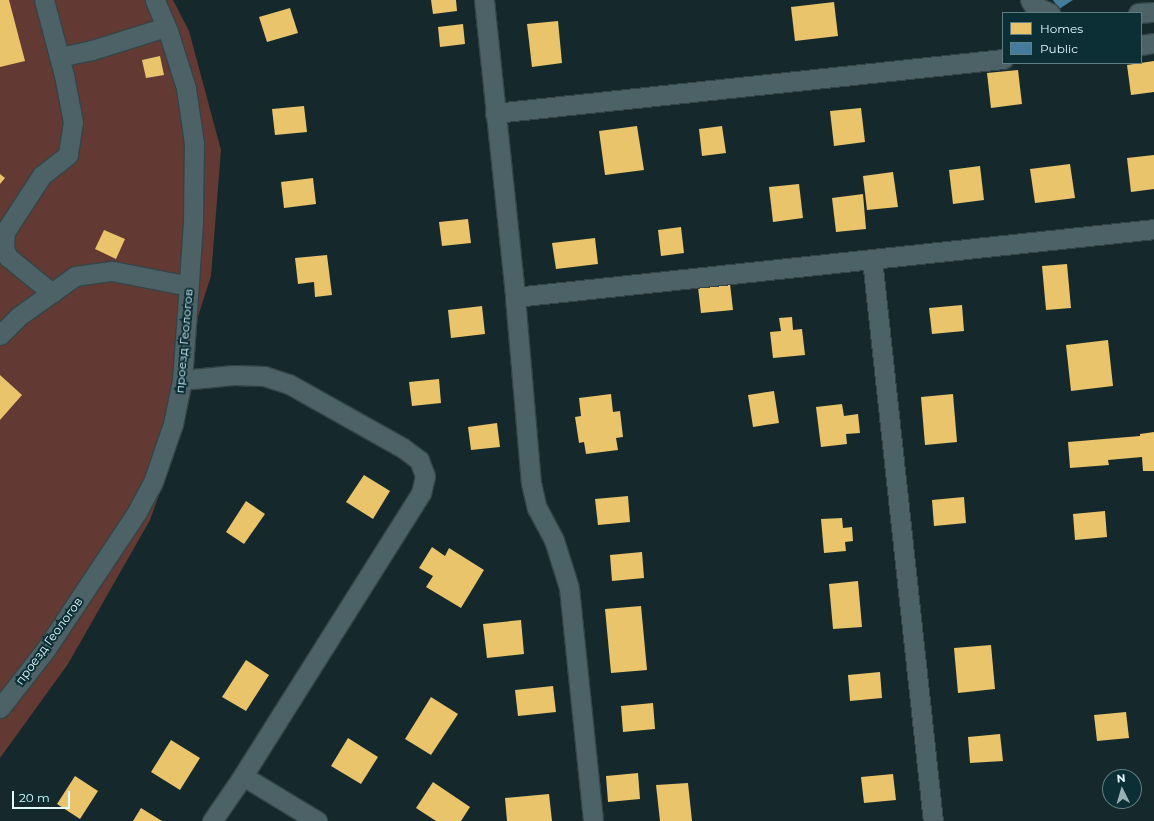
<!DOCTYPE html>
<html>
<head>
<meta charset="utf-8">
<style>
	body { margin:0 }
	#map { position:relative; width:1154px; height:821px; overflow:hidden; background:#15292c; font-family:Montserrat,sans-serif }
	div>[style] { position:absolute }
	.green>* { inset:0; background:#623933 }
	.homes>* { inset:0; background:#e9c46a }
	.public>* { inset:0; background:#457b9d }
	.roads { filter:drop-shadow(1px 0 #354446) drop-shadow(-1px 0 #354446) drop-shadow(0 1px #354446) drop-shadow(0 -1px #354446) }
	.minor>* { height:19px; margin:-9.5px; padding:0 9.5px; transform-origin:9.5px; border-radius:9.5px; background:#4c6266 }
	span { translate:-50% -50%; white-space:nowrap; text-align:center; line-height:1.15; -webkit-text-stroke:4px #0c2f35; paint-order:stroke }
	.street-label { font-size:12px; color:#e0f9fe }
	.legend { position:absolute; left:1002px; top:12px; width:140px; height:52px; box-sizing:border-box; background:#0c2f35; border:1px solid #618085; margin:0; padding:5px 7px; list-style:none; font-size:12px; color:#e0f9fe }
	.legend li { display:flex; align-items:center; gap:8px; height:20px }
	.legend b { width:20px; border:1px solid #618085 }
	.north { position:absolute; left:1102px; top:769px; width:40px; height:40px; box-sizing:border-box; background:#0c2f35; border:1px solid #618085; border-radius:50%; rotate:355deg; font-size:11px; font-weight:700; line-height:16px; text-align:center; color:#e0f9fe }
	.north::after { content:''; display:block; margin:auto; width:14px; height:18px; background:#99b0b4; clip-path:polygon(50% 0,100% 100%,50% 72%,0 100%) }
	.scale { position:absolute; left:12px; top:791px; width:58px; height:18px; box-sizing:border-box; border:2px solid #e0f9fe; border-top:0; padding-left:5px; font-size:12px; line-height:14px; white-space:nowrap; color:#e0f9fe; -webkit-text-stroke:3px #0c2f35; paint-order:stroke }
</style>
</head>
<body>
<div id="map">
	<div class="green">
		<div style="clip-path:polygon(0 0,173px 0,189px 31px,221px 150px,211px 276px,195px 326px,184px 425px,150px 520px,68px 664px,0 758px)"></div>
	</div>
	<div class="homes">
		<div style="clip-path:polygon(0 0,9px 0,25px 61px,0 67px)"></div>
		<div style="clip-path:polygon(431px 0,456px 0,457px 11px,433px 14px)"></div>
		<div style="clip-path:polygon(834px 2px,838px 36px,795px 41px,791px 7px)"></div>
		<div style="clip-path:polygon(290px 8px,298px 33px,267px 42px,259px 17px)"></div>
		<div style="clip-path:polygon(558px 21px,562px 63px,532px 67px,527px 24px)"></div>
		<div style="clip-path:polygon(463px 24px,465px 44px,440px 47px,438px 27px)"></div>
		<div style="clip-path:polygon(160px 56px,164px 75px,146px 78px,142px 60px)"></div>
		<div style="clip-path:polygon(1154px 61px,1154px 92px,1131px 95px,1127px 65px)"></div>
		<div style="clip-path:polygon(1018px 70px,1022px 104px,991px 108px,987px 73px)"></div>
		<div style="clip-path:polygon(304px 106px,307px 132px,275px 135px,272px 109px)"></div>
		<div style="clip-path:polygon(861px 108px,865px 142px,834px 146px,830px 111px)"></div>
		<div style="clip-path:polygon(637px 126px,644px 170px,605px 175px,599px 131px)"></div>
		<div style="clip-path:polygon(722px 126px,726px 153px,702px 156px,699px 129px)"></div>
		<div style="clip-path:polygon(1154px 155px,1154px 189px,1131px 192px,1127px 158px)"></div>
		<div style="clip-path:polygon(1070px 164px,1075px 198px,1035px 203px,1030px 169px)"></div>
		<div style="clip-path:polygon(980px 166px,984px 200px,953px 204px,949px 170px)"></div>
		<div style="clip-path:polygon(893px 172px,898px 207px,867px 210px,863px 176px)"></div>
		<div style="clip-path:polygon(0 174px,5px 178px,0 184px)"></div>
		<div style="clip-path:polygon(313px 178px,316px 204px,284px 208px,281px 182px)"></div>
		<div style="clip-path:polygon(799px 184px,803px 218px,773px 222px,769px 187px)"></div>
		<div style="clip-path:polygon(863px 194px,866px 229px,836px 232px,832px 198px)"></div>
		<div style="clip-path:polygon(468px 219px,471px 243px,442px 246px,439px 222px)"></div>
		<div style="clip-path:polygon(681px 227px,684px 253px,661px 256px,658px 230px)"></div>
		<div style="clip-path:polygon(104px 230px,125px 239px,116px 259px,95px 249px)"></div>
		<div style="clip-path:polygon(595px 238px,598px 264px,556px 269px,552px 243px)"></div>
		<div style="clip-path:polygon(327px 255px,332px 295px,315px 297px,314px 282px,298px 284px,295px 258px)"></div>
		<div style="clip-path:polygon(1067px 264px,1071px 308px,1046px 310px,1042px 266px)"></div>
		<div style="clip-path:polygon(730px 284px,733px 310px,701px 313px,698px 287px)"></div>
		<div style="clip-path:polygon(962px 305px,964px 331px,932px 334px,929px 308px)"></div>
		<div style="clip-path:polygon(482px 306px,485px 334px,451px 338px,448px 310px)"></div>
		<div style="clip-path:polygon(792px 317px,793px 330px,802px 329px,805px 355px,773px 358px,770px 332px,781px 331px,779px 318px)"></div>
		<div style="clip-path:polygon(1108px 340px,1113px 386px,1071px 391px,1066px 345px)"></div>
		<div style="clip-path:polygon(0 375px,22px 395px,0 420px)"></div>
		<div style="clip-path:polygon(439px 379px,441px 403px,412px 406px,409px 382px)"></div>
		<div style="clip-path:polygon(774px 391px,779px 423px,753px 427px,748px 395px)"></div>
		<div style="clip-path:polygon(611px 394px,613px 412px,620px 411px,623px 437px,616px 438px,618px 450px,586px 454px,584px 442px,579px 443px,575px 417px,581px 416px,579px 398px)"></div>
		<div style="clip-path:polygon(953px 394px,957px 442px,925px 445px,921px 397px)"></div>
		<div style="clip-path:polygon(842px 404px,844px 416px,858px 414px,860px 433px,846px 434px,847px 444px,821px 447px,816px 407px)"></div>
		<div style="clip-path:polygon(497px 423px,500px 447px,471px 450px,468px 427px)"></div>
		<div style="clip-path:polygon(1154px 432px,1154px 471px,1143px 471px,1142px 457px,1108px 460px,1109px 465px,1070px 468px,1068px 442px,1140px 436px,1140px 434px)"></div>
		<div style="clip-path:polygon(364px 475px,390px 491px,373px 519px,346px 502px)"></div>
		<div style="clip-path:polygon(628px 496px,630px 522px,598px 525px,595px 499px)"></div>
		<div style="clip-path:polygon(964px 497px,966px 523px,934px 526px,932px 500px)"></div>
		<div style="clip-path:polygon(246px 501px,265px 514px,244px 544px,226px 532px)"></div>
		<div style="clip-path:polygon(1105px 511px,1107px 537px,1075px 540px,1073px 514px)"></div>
		<div style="clip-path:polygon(842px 518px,843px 528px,852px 527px,853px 541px,845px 542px,846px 551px,824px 553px,821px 519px)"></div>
		<div style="clip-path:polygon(432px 547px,445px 556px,449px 548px,484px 570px,461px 608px,426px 587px,433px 576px,419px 568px)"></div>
		<div style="clip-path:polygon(642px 552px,644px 578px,612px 581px,610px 555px)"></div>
		<div style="clip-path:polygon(858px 581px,862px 627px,833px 629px,829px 584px)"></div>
		<div style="clip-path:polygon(641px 606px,647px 670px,611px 673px,605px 609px)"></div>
		<div style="clip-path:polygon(521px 620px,524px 654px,487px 658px,483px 624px)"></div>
		<div style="clip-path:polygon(991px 645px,995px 689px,958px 693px,954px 648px)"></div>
		<div style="clip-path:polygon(246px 660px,269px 675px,246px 711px,222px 697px)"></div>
		<div style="clip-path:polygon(880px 672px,882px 698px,850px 701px,848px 675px)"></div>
		<div style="clip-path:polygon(553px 686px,556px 712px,518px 716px,515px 690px)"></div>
		<div style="clip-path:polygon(431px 697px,458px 714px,431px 755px,405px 739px)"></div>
		<div style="clip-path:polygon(653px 703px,655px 729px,623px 732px,621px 706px)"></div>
		<div style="clip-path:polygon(1126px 712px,1129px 738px,1097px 741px,1094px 715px)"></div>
		<div style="clip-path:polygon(1000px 734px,1003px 761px,970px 763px,968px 737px)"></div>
		<div style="clip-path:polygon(348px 738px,378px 757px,361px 784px,331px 766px)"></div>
		<div style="clip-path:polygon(171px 740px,200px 758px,180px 790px,151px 772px)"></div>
		<div style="clip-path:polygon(638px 773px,640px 799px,608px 802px,606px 776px)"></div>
		<div style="clip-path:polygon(893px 774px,896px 800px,864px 803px,861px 777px)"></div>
		<div style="clip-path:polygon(75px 776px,98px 791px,80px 819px,57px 804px)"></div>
		<div style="clip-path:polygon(433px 782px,470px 807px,461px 821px,436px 821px,416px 808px)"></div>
		<div style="clip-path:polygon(688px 783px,692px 821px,660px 821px,656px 785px)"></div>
		<div style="clip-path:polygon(549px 794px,552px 821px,507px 821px,505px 798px)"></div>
		<div style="clip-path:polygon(141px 808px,162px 821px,133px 821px)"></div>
	</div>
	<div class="public">
		<div style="clip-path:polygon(1053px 0,1073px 0,1059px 9px)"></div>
	</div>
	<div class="roads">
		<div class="minor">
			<div style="left:44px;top:0;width:78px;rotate:75.1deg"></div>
			<div style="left:64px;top:75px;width:48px;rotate:79.2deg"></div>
			<div style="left:73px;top:122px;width:33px;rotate:99deg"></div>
			<div style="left:68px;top:155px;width:33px;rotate:142deg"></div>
			<div style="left:42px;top:175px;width:68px;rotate:123deg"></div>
			<div style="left:5px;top:232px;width:16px;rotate:94deg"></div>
			<div style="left:4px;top:248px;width:10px;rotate:66deg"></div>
			<div style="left:8px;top:257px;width:57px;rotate:39.3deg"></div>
			<div style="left:484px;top:0;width:299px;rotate:84deg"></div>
			<div style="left:515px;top:297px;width:187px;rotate:85.1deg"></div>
			<div style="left:531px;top:483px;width:26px;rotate:77deg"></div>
			<div style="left:537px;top:508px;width:36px;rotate:62deg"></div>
			<div style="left:554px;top:540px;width:50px;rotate:72.6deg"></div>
			<div style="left:569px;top:588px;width:234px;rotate:84.1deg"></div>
			<div style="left:1030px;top:0;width:6px;rotate:59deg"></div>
			<div style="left:1033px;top:5px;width:19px;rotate:25deg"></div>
			<div style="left:1138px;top:13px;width:16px;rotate:-4deg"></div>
			<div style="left:1141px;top:45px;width:13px;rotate:-9deg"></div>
			<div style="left:59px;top:57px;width:34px;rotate:-12deg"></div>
			<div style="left:92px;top:50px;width:77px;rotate:-17.3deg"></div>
			<div style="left:495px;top:113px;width:511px;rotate:-6.07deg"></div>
			<div style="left:872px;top:259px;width:565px;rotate:83.81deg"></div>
			<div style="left:515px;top:297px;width:643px;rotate:-6.07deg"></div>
			<div style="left:0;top:335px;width:27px;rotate:-45deg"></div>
			<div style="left:19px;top:316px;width:69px;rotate:-35.5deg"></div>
			<div style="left:75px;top:276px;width:37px;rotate:-8deg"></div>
			<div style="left:112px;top:271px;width:78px;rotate:11deg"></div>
			<div style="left:182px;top:380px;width:52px;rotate:-5.5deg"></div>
			<div style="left:234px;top:375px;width:30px;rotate:2deg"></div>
			<div style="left:264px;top:376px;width:26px;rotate:18deg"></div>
			<div style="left:289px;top:384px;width:131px;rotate:29.3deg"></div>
			<div style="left:403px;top:448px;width:20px;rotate:37deg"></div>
			<div style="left:419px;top:460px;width:17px;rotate:69deg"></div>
			<div style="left:425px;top:476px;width:17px;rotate:103deg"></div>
			<div style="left:421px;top:493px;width:334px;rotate:122.2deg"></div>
			<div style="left:243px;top:776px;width:55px;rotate:124.6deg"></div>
			<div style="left:0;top:708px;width:75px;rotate:-52.1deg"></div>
			<div style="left:46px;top:649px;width:164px;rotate:-56.4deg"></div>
			<div style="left:137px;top:512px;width:34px;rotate:-62deg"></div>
			<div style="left:153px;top:482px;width:61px;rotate:-71deg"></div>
			<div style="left:173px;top:424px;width:45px;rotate:-78.4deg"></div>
			<div style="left:182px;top:380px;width:68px;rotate:-85.8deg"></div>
			<div style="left:187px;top:312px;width:90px;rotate:-86.2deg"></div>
			<div style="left:193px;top:222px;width:79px;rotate:-89.3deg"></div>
			<div style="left:194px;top:143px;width:56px;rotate:-98.3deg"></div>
			<div style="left:186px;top:88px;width:60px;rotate:-107.5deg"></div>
			<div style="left:168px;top:31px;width:34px;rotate:-113deg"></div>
			<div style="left:243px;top:776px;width:87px;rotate:31.3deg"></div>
		</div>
	</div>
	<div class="street-label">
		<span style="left:184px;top:341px;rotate:-85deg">проезд Геологов</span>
		<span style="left:49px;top:641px;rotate:-54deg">проезд Геологов</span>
	</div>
	<ul class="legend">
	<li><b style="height:11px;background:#e9c46a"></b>Homes</li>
	<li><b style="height:11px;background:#457b9d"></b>Public</li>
	</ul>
	<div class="north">N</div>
	<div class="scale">20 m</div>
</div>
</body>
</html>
